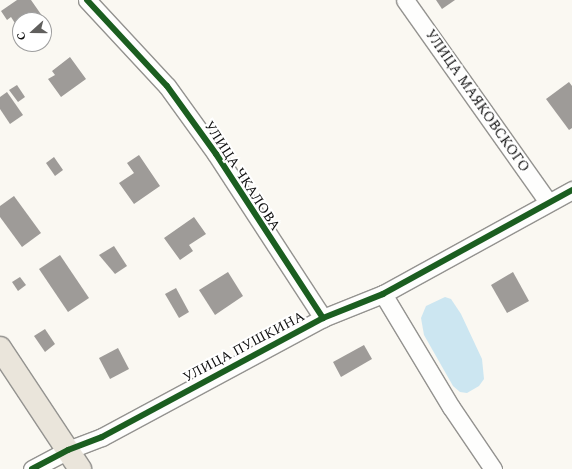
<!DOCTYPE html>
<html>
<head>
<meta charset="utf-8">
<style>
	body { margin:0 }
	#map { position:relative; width:572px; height:469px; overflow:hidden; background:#faf8f2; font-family:Spectral,serif }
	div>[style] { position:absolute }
	.water>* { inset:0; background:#cce6f1 }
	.building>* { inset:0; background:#9e9b98 }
	.roads { filter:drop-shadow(1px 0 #949390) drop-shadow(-1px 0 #949390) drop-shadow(0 1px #949390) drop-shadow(0 -1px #949390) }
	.minor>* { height:17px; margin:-8.5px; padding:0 8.5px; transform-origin:8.5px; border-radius:8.5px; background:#fefefd }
	.major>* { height:22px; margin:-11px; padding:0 11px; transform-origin:11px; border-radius:11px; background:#eae5db }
	.cycleway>* { height:6px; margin:-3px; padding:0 3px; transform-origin:3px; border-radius:3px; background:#1b5e20 }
	span { translate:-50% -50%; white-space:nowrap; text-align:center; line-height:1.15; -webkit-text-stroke:4px #fff; paint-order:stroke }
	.street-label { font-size:14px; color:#0d0d0d }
	.north { position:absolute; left:12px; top:12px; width:40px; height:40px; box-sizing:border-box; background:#fff; border:1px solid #9e9e9e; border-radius:50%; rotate:249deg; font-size:11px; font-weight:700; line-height:16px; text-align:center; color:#0d0d0d }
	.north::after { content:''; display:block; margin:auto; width:14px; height:18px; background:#605f5d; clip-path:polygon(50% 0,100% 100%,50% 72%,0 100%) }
</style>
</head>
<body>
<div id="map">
	<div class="water">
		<div style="clip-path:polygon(445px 297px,451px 299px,461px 314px,482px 359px,484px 379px,479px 386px,467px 393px,460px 392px,453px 386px,424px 335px,421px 318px,426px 306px)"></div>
	</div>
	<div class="building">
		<div style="clip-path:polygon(17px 0,31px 0,45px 20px,20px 20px,20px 31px,11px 17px,7px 20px,1px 11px)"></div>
		<div style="clip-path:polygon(436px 0,455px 0,442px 9px)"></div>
		<div style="clip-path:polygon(70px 57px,86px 79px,61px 97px,48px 79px,55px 75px,52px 71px)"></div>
		<div style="clip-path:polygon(569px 82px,572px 86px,572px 128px,569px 130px,546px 99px)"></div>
		<div style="clip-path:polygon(17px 85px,25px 97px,18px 102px,9px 90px)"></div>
		<div style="clip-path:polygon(7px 92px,23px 115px,10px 124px,0 109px,0 97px)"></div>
		<div style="clip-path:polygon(139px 155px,160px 186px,134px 204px,119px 183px,134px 173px,127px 163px)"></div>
		<div style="clip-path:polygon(54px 157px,63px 170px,55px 176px,46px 163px)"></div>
		<div style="clip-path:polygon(14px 196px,41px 233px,22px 247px,0 217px,0 206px)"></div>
		<div style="clip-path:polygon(194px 217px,206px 234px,189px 245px,193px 251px,180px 260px,164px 238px)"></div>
		<div style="clip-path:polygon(114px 246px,127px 266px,115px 274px,99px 255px)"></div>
		<div style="clip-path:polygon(60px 255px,89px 298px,68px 312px,39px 269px)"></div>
		<div style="clip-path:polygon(228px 272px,243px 296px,215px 315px,199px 290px)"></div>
		<div style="clip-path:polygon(513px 272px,529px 301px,507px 313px,491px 285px)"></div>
		<div style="clip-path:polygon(20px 277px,26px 285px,18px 291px,12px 282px)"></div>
		<div style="clip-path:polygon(176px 288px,189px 312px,179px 318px,165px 294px)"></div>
		<div style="clip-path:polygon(45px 329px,55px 344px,45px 352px,34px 336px)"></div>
		<div style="clip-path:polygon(364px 345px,372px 359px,341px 377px,333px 362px)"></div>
		<div style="clip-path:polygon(118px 348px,129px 369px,110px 379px,99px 358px)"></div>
	</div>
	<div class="roads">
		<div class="minor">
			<div style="left:87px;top:0;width:117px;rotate:47.1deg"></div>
			<div style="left:167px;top:86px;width:84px;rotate:54.2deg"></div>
			<div style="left:216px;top:154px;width:196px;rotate:56.9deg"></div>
			<div style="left:405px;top:0;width:247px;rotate:54.7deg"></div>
			<div style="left:383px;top:294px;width:132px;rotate:59deg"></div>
			<div style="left:451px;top:407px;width:75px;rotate:55.9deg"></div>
			<div style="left:32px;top:469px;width:41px;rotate:-27.8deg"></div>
			<div style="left:68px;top:450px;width:36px;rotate:-21deg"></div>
			<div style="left:102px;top:437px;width:251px;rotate:-28.3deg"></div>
			<div style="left:323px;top:318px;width:65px;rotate:-21.8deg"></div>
			<div style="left:383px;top:294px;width:216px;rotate:-28.8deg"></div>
		</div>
		<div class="major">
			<div style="left:0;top:348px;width:145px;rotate:56.5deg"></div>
		</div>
	</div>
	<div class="cycleway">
		<div style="left:87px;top:0;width:117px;rotate:47.1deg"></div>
		<div style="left:167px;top:86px;width:84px;rotate:54.2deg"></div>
		<div style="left:216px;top:154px;width:196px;rotate:56.9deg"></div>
		<div style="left:32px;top:469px;width:41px;rotate:-27.8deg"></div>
		<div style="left:68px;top:450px;width:36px;rotate:-21deg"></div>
		<div style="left:102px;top:437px;width:251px;rotate:-28.3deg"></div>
		<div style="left:323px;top:318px;width:65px;rotate:-21.8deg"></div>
		<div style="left:383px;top:294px;width:216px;rotate:-28.8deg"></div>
	</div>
	<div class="street-label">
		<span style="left:477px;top:101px;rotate:55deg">УЛИЦА МАЯКОВСКОГО</span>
		<span style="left:242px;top:176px;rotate:57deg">УЛИЦА ЧКАЛОВА</span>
		<span style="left:244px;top:347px;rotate:-28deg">УЛИЦА ПУШКИНА</span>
	</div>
	<div class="north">С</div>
</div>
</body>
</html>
